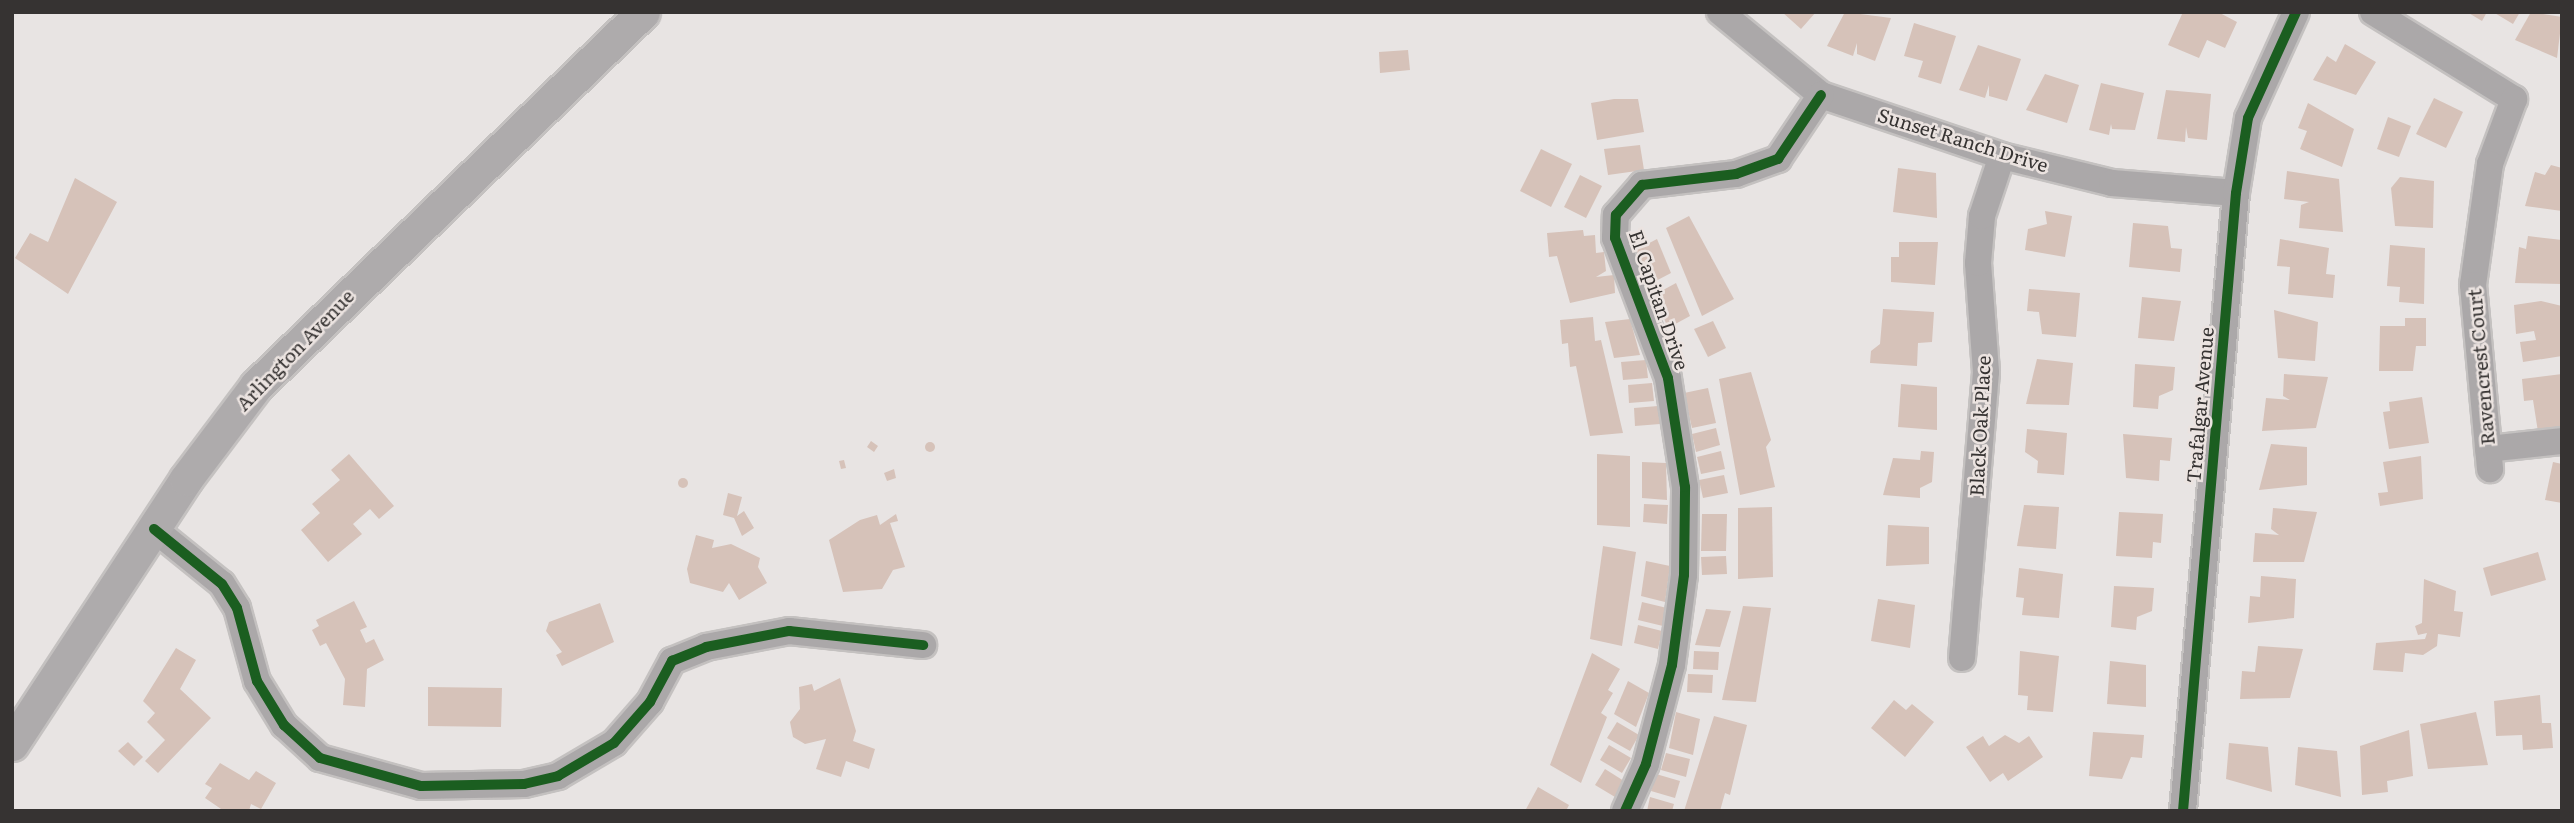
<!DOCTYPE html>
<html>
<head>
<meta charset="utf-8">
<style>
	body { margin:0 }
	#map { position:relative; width:2574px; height:823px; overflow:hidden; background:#e8e4e3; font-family:Literata,serif }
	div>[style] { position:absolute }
	.building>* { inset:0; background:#d6c2b9 }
	.round { border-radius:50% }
	.roads { filter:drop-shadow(2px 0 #c4c1c0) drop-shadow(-2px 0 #c4c1c0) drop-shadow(0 2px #c4c1c0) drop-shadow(0 -2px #c4c1c0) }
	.minor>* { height:26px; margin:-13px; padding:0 13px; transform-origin:13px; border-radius:13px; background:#aba8a9 }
	.major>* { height:33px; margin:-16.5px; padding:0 16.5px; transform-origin:16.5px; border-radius:16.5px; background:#aeabac }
	.cycleway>* { height:10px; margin:-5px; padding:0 5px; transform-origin:5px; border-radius:5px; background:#1b5e20 }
	span { translate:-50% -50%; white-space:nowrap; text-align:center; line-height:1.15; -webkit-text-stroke:5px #ebe3e0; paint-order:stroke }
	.street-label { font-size:19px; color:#363332 }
	.frame { position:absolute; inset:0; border:14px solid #363332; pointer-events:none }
</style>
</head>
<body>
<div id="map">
	<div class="building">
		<div style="clip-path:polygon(1782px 12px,1816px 12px,1801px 29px)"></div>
		<div style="clip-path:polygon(1845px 12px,1891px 18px,1875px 61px,1857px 54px,1857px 43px,1853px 56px,1827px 46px)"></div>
		<div style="clip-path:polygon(2183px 12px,2218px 12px,2237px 22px,2225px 48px,2207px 40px,2199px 58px,2168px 45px)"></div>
		<div style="clip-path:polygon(2467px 12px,2487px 12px,2482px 21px)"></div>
		<div style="clip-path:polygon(2493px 12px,2520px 12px,2513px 24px)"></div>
		<div style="clip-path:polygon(2531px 12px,2562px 17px,2557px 58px,2515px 40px)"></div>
		<div style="clip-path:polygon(1914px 23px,1956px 36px,1941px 84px,1918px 77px,1923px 61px,1904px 56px)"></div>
		<div style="clip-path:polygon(2345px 44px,2376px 62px,2356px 95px,2313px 80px,2327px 56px,2336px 62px)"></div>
		<div style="clip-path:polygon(1978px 45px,2021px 59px,2007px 101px,1989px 96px,1989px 85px,1985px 98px,1959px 90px)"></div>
		<div style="clip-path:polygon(1408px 50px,1410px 70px,1380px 73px,1379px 52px)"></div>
		<div style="clip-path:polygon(2045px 74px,2079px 85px,2067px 123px,2026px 110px)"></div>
		<div style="clip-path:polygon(2101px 83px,2144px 93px,2135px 130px,2112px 129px,2111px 124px,2109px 135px,2089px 130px)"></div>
		<div style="clip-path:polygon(2166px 90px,2211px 94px,2207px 140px,2188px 138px,2186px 127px,2185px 142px,2157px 139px)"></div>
		<div style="clip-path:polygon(2434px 98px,2463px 112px,2446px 148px,2416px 134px)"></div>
		<div style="clip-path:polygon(1614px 99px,1638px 99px,1644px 132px,1597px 140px,1591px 103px)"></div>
		<div style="clip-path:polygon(2308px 103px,2354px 129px,2342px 167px,2300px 149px,2307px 131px,2298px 128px)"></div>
		<div style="clip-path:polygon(2388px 117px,2411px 126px,2399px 157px,2377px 149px)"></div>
		<div style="clip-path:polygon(1640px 145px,1644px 170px,1608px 175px,1604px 149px)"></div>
		<div style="clip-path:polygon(1541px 149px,1572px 164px,1551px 207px,1520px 191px)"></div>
		<div style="clip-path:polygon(2551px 165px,2562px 168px,2562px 211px,2525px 206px,2535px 172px,2545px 175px)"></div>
		<div style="clip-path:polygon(1898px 168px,1936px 173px,1937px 218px,1893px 212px)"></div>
		<div style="clip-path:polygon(2287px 171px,2339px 179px,2343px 232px,2299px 228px,2301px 205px,2309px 202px,2284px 199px)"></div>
		<div style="clip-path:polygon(1580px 175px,1602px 186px,1586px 218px,1564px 207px)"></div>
		<div style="clip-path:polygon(2400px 177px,2434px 181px,2433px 228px,2395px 226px,2391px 188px)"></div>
		<div style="clip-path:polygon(75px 178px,117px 202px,68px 294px,15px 258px,30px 233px,48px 242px)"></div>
		<div style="clip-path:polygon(2045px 211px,2072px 216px,2065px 257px,2025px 250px,2028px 229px,2047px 224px)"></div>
		<div style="clip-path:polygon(1689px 216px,1734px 299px,1702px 316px,1666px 228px)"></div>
		<div style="clip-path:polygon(2133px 223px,2168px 226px,2171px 248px,2182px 249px,2180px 272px,2129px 267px)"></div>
		<div style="clip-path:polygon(1583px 230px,1584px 236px,1595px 235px,1596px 253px,1604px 252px,1606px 271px,1596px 277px,1614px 275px,1615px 293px,1570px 303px,1557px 256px,1549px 257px,1547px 233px)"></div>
		<div style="clip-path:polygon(2528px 236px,2562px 240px,2562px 284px,2515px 283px,2519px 247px,2526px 249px)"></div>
		<div style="clip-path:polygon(1657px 239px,1671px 273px,1650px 284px,1636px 250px)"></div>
		<div style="clip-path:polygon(2280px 239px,2329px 248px,2326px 274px,2335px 275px,2333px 298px,2288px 294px,2290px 267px,2277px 266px)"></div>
		<div style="clip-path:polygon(1899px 242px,1938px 242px,1935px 285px,1891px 282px,1891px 257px,1899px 257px)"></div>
		<div style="clip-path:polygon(2390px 245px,2425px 248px,2424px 304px,2399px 302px,2400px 287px,2387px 286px)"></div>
		<div style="clip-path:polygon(1676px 283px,1690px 316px,1668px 328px,1654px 295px)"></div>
		<div style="clip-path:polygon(2029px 289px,2080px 293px,2076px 337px,2042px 334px,2039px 312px,2027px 311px)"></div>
		<div style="clip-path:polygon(2142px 297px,2181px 301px,2174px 341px,2138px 338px)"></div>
		<div style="clip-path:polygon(2541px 301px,2562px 306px,2562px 356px,2523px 362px,2520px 342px,2536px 340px,2534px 331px,2516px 334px,2514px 305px)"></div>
		<div style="clip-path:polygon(1883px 309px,1934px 312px,1932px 342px,1918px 343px,1917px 366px,1870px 363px,1871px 351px,1880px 344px)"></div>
		<div style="clip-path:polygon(2274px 310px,2318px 322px,2315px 361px,2278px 358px)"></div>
		<div style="clip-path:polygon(1593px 317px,1595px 341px,1601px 340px,1623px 433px,1590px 436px,1576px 366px,1570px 367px,1568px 343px,1562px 344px,1560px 320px)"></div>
		<div style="clip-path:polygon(2405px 318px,2426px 318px,2426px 346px,2416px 346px,2413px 371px,2379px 371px,2380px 326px,2405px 326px)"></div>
		<div style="clip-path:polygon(1630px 319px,1640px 355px,1614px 358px,1605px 322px)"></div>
		<div style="clip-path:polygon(1713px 321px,1726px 348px,1708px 357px,1694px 329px)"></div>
		<div style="clip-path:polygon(2037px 359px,2073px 363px,2069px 405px,2026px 404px)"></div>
		<div style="clip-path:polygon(1646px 360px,1648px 378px,1623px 380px,1621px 362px)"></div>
		<div style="clip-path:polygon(2135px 364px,2175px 367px,2173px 390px,2159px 396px,2158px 409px,2133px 407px)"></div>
		<div style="clip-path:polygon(1751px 372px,1771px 440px,1766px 447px,1775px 487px,1740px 495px,1719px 379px)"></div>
		<div style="clip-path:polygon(2284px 374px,2328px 377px,2316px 428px,2262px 431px,2266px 398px,2290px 400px,2283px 396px)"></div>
		<div style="clip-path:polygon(2562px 374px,2562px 429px,2538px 432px,2533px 400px,2524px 401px,2522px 379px)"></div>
		<div style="clip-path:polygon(1652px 383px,1654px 401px,1629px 403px,1628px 385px)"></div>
		<div style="clip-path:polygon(1901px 384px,1937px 387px,1937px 430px,1898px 427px)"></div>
		<div style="clip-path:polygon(1708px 388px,1716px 423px,1692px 428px,1684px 393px)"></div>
		<div style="clip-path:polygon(2422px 397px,2429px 443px,2389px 449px,2383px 412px,2390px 411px,2389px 402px)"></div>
		<div style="clip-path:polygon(1658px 406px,1660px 424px,1635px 426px,1634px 408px)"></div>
		<div style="clip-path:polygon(1716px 428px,1720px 445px,1696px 452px,1692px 434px)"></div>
		<div style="clip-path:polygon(2027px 429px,2067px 433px,2064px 475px,2037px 473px,2038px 461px,2025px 452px)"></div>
		<div style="clip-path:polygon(2123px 434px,2172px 438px,2170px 461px,2160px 460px,2159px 481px,2126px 478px)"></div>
		<div style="clip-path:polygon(871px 441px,878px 446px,874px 452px,867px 447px)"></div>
		<div class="round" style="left:925px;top:442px;width:10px;height:10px"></div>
		<div style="clip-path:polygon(2271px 444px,2307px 447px,2307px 485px,2259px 490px)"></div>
		<div style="clip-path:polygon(1721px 451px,1725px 469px,1701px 474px,1697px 457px)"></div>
		<div style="clip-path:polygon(1921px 451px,1934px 452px,1932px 482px,1920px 488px,1920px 498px,1883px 495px,1893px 458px,1920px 460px)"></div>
		<div style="clip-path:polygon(349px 454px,394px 506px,379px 519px,370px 509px,353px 524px,362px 534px,328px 562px,301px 530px,320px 513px,312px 504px,340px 480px,331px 470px)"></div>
		<div style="clip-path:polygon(1597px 454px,1630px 456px,1630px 527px,1597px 525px)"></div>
		<div style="clip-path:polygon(2421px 456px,2423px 499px,2380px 506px,2378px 493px,2388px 492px,2383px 462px)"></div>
		<div style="clip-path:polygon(844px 460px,846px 468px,841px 469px,839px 461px)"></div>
		<div style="clip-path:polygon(1642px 462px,1666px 463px,1667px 500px,1642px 498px)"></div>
		<div style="clip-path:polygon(2553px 462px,2562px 464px,2562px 503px,2545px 500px)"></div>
		<div style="clip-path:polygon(894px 469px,896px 478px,887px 481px,884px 473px)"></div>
		<div style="clip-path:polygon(1724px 475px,1728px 493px,1703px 498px,1699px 480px)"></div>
		<div class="round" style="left:678px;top:478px;width:10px;height:10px"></div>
		<div style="clip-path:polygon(728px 493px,742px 497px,737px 516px,744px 511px,754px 528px,742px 536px,734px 518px,723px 515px)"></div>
		<div style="clip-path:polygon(1644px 504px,1668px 505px,1667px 524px,1643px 522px)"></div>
		<div style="clip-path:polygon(2024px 505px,2059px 507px,2056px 549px,2017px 546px)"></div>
		<div style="clip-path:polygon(1772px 507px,1773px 577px,1738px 579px,1738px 508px)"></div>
		<div style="clip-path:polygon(2273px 508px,2317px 512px,2304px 562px,2253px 562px,2255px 533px,2279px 535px,2271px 529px)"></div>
		<div style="clip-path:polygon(2119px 512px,2163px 514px,2161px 543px,2153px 542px,2152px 558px,2116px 556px)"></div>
		<div style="clip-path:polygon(896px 514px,898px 521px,890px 523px,905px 567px,893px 570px,882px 589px,843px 592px,829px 540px,860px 520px,877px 515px,880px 525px)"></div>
		<div style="clip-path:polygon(1702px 514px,1727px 514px,1726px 551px,1701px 551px)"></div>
		<div style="clip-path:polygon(1888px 525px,1929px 527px,1929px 564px,1886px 566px)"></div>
		<div style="clip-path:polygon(696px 535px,714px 540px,712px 548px,731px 544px,760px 558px,758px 567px,767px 583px,739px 600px,729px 583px,723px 592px,690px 583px,687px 569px)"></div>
		<div style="clip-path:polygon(1603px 546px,1636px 552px,1622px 646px,1590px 639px)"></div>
		<div style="clip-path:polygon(2538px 552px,2546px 580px,2491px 596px,2483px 568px)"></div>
		<div style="clip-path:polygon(1726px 556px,1727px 574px,1702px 575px,1701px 557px)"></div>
		<div style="clip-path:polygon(1646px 561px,1670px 566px,1665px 602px,1641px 596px)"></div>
		<div style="clip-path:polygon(2019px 568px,2063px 574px,2059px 618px,2022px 615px,2024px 598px,2016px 597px)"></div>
		<div style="clip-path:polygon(2261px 576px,2296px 579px,2294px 618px,2248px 623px,2250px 596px,2260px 597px)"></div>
		<div style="clip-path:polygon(2424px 579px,2456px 591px,2454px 611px,2463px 612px,2460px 637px,2438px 634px,2437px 646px,2423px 655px,2405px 653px,2403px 672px,2373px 670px,2376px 643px,2425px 639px,2427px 633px,2418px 635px,2415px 626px,2422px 623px)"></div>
		<div style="clip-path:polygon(2114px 586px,2154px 588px,2152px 611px,2137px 617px,2136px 630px,2111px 627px)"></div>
		<div style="clip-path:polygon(1878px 599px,1915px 605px,1910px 648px,1871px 641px)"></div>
		<div style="clip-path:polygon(354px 601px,367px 627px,360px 630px,366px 643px,374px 639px,384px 660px,367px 669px,365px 707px,343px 705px,345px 679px,326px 643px,320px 646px,312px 630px,319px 626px,316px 620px)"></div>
		<div style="clip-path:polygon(1642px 602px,1667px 608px,1663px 626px,1638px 620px)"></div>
		<div style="clip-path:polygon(600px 603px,614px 642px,562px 666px,556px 655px,562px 652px,546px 631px,549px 622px)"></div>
		<div style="clip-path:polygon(1743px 606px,1771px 608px,1756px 702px,1722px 700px)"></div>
		<div style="clip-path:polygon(1706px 609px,1731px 611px,1720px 647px,1695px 645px)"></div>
		<div style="clip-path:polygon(1638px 625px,1662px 631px,1658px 649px,1634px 643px)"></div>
		<div style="clip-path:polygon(2258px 646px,2303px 649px,2290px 698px,2240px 699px,2242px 671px,2255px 672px)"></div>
		<div style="clip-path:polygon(176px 648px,196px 660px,180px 689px,211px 718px,158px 773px,145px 761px,165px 740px,147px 722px,155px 713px,143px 701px)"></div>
		<div style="clip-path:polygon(1694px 651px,1719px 652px,1718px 670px,1693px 669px)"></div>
		<div style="clip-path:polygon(2020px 651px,2059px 656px,2053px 712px,2027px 710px,2028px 696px,2018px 695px)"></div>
		<div style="clip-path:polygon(1592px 653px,1620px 669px,1608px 690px,1613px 693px,1601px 713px,1607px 717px,1581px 783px,1550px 765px)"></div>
		<div style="clip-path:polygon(2110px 661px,2146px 665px,2146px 707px,2107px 704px)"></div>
		<div style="clip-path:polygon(1688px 674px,1713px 675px,1712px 693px,1687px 692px)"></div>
		<div style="clip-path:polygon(840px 678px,856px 731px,853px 741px,875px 749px,869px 769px,846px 761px,841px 777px,816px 769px,826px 739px,805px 744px,793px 737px,790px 722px,800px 709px,799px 687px,812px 684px,814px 691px)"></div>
		<div style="clip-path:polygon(1628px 681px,1649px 693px,1636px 727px,1614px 714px)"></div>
		<div style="clip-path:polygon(428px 687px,502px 688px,501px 727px,428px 726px)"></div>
		<div style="clip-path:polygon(2540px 695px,2542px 723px,2551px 723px,2553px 748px,2523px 750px,2522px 735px,2496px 736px,2494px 701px)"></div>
		<div style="clip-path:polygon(1894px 700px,1906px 710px,1912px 704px,1934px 722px,1905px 757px,1871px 728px)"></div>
		<div style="clip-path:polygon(1676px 712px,1700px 719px,1693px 755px,1669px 748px)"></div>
		<div style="clip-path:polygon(2476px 712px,2488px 765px,2428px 769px,2420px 724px)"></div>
		<div style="clip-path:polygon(1714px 716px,1747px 725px,1730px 795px,1725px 793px,1720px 811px,1684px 811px)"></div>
		<div style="clip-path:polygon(1617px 722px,1639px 735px,1630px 751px,1607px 738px)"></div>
		<div style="clip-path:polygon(2409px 730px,2413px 776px,2387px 781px,2388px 792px,2362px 795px,2360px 746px)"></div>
		<div style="clip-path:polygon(2093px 732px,2144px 735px,2142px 758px,2131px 757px,2122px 779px,2089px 776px)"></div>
		<div style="clip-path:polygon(2005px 735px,2019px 743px,2029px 736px,2043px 757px,2008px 781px,2003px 773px,1990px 782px,1966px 747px,1983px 736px,1989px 746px)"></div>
		<div style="clip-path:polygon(128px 742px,143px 757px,134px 766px,118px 751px)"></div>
		<div style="clip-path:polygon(2229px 743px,2268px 747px,2272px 792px,2226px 779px)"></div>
		<div style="clip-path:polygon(1609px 745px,1631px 758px,1622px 773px,1600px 760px)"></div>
		<div style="clip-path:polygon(2298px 747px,2337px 751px,2341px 797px,2295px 785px)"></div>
		<div style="clip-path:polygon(1666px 753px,1690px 759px,1686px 777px,1661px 770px)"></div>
		<div style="clip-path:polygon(220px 763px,249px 780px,256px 771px,276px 783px,261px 809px,251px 804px,249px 811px,224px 811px,205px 798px,212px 788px,205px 784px)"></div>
		<div style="clip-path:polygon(1605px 769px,1624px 781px,1615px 797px,1595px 785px)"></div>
		<div style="clip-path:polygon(1656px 774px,1680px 781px,1675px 798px,1651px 791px)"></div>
		<div style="clip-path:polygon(1538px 787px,1569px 805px,1566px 811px,1525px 811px)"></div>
		<div style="clip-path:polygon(1650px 797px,1674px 804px,1672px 811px,1647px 811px)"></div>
	</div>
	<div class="roads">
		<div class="minor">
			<div style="left:1720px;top:12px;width:131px;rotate:39.4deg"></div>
			<div style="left:1821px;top:95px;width:191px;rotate:18.6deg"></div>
			<div style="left:2002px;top:156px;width:113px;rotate:13.8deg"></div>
			<div style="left:2112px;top:183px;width:124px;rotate:4.6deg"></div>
			<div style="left:2373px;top:12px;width:166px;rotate:31.7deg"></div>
			<div style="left:2514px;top:99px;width:69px;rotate:110.3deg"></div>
			<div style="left:2490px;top:164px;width:122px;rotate:98deg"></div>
			<div style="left:2473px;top:285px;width:185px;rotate:84.7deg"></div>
			<div style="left:2488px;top:449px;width:74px;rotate:-6.2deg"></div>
			<div style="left:154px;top:529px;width:87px;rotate:39deg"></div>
			<div style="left:222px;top:584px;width:28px;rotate:58deg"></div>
			<div style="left:237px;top:608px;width:76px;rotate:74.7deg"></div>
			<div style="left:257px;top:681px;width:52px;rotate:58.5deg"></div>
			<div style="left:284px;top:725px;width:49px;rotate:42.5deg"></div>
			<div style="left:320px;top:758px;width:105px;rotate:15.5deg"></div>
			<div style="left:421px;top:786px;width:103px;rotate:-1.1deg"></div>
			<div style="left:524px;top:784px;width:35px;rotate:-13deg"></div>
			<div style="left:558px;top:776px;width:65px;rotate:-30.5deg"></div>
			<div style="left:614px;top:743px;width:55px;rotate:-48.7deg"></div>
			<div style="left:650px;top:702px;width:47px;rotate:-61.8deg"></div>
			<div style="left:672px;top:661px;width:37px;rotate:-22deg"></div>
			<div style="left:706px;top:647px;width:85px;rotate:-10.9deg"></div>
			<div style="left:789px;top:631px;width:135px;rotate:6deg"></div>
			<div style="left:1962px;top:658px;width:287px;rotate:-85.2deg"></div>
			<div style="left:1986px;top:372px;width:109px;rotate:-94.2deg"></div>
			<div style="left:1978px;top:263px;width:47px;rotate:-85.1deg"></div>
			<div style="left:1982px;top:216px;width:63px;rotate:-71.6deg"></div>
			<div style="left:1625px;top:811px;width:51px;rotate:-65.9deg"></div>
			<div style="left:1646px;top:764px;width:102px;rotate:-75.3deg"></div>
			<div style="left:1672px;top:665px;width:91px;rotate:-82.4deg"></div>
			<div style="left:1684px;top:575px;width:88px;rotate:-89.3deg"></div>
			<div style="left:1685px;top:487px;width:110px;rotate:-98.9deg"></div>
			<div style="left:1668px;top:378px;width:150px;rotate:-110.7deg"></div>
			<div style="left:1615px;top:238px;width:23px;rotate:-88deg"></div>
			<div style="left:1616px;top:215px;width:40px;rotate:-49deg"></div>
			<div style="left:1642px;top:185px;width:95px;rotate:-6.7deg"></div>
			<div style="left:1736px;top:174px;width:45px;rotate:-19.7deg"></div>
			<div style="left:1778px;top:159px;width:77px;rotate:-56.1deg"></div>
			<div style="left:2183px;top:811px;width:620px;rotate:-85.1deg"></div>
			<div style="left:2236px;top:193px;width:76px;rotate:-80.9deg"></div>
			<div style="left:2248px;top:118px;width:116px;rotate:-65.6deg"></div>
		</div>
		<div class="major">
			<div style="left:12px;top:744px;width:317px;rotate:-56.7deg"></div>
			<div style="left:186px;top:479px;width:116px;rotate:-53deg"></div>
			<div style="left:256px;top:386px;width:538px;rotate:-44.02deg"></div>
		</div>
	</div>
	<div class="cycleway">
		<div style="left:154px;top:529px;width:87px;rotate:39deg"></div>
		<div style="left:222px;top:584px;width:28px;rotate:58deg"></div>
		<div style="left:237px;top:608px;width:76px;rotate:74.7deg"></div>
		<div style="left:257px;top:681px;width:52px;rotate:58.5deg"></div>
		<div style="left:284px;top:725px;width:49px;rotate:42.5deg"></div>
		<div style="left:320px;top:758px;width:105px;rotate:15.5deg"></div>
		<div style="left:421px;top:786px;width:103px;rotate:-1.1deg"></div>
		<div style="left:524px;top:784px;width:35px;rotate:-13deg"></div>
		<div style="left:558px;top:776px;width:65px;rotate:-30.5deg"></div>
		<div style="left:614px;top:743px;width:55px;rotate:-48.7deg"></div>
		<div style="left:650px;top:702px;width:47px;rotate:-61.8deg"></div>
		<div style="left:672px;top:661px;width:37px;rotate:-22deg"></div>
		<div style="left:706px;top:647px;width:85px;rotate:-10.9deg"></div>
		<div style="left:789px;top:631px;width:135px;rotate:6deg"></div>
		<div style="left:1625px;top:811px;width:51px;rotate:-65.9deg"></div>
		<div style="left:1646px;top:764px;width:102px;rotate:-75.3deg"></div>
		<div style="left:1672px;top:665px;width:91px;rotate:-82.4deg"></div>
		<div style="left:1684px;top:575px;width:88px;rotate:-89.3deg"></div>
		<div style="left:1685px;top:487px;width:110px;rotate:-98.9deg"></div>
		<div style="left:1668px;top:378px;width:150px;rotate:-110.7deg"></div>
		<div style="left:1615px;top:238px;width:23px;rotate:-88deg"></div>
		<div style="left:1616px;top:215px;width:40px;rotate:-49deg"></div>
		<div style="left:1642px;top:185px;width:95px;rotate:-6.7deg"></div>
		<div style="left:1736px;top:174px;width:45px;rotate:-19.7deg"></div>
		<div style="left:1778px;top:159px;width:77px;rotate:-56.1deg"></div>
		<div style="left:2183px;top:811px;width:620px;rotate:-85.1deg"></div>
		<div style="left:2236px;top:193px;width:76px;rotate:-80.9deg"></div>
		<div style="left:2248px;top:118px;width:116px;rotate:-65.6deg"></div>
	</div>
	<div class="street-label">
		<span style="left:1963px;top:140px;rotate:17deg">Sunset Ranch Drive</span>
		<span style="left:1659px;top:300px;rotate:71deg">El Capitan Drive</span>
		<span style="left:295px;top:350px;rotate:-46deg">Arlington Avenue</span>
		<span style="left:2481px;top:367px;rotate:-95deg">Ravencrest Court</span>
		<span style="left:2200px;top:405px;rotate:-85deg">Trafalgar Avenue</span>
		<span style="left:1980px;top:426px;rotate:-87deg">Black Oak Place</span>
	</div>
	<div class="frame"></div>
</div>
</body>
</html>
